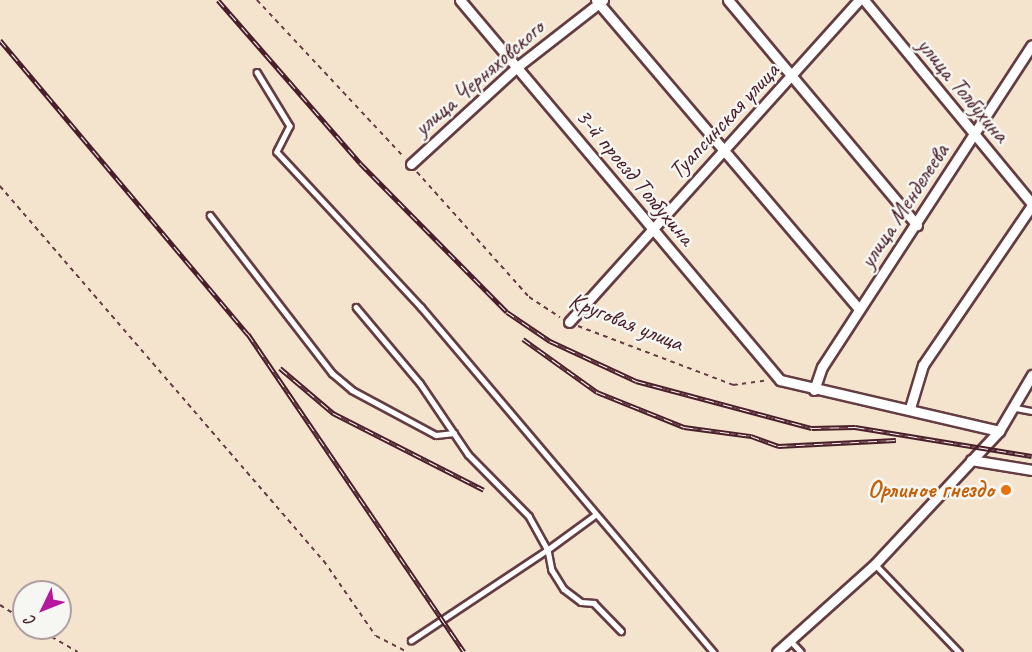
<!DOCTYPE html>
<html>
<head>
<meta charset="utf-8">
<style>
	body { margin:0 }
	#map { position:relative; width:1032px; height:652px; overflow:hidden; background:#f4e4ce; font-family:Caveat,sans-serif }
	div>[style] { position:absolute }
	.path>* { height:1.5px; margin-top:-0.75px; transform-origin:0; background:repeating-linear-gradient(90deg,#643d43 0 4.5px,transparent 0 9px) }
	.roads { filter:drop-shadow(2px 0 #643d43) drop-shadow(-2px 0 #643d43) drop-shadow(0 2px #643d43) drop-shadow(0 -2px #643d43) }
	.service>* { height:4.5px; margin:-2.25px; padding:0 2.25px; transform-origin:2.25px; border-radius:2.25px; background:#fff }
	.minor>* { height:9px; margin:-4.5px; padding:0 4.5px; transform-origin:4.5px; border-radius:4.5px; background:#fff }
	.rail>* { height:5px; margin-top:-2.5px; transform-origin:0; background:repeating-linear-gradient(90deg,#f6f6f2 0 9px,#4a1f2b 0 18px); box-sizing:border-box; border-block:2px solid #4a1f2b }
	.dots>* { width:16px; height:16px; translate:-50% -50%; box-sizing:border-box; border:3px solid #f6f6f2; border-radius:50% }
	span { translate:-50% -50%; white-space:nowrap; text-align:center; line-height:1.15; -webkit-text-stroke:5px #f6f6f2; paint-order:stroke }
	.street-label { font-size:24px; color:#4a1f2b }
	.food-label { font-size:24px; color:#c56008; font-weight:700 }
	.right { translate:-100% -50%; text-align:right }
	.north { position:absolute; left:12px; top:580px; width:60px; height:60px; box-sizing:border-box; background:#f6f6f2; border:2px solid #b1a0a2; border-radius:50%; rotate:227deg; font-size:16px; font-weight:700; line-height:24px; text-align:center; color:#4a1f2b }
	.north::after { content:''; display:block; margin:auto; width:21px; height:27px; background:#b5179e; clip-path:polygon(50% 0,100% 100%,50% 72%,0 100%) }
</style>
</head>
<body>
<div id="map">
	<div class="path">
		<div style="left:257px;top:0;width:215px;rotate:46.9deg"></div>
		<div style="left:417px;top:172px;width:168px;rotate:48.1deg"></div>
		<div style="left:529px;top:297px;width:37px;rotate:33deg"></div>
		<div style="left:0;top:186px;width:496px;rotate:49.2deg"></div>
		<div style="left:324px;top:561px;width:91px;rotate:55.3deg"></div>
		<div style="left:376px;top:636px;width:35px;rotate:27deg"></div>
		<div style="left:578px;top:326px;width:166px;rotate:20.8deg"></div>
		<div style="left:733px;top:385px;width:36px;rotate:-8deg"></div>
		<div style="left:0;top:605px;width:28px;rotate:32deg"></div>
		<div style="left:36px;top:628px;width:48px;rotate:29.7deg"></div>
	</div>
	<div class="roads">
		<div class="service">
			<div style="left:257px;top:72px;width:63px;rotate:58.6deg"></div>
			<div style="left:290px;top:126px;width:29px;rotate:117deg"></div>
			<div style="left:277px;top:152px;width:212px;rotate:47.1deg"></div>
			<div style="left:421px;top:307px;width:453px;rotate:49.7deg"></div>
			<div style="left:210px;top:215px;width:200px;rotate:52.3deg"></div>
			<div style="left:332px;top:373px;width:26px;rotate:40deg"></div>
			<div style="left:352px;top:390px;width:95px;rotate:28.2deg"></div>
			<div style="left:436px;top:435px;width:18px;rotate:-6deg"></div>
			<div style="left:356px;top:307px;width:99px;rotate:49.9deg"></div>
			<div style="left:420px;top:383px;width:86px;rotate:55.9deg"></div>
			<div style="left:468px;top:454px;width:87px;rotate:45.5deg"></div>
			<div style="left:529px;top:516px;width:39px;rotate:61deg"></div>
			<div style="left:548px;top:550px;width:164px;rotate:146.4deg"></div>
			<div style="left:1016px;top:408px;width:16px;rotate:11deg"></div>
			<div style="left:596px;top:515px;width:59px;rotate:143.9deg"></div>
			<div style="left:548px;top:550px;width:20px;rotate:79deg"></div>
			<div style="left:552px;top:570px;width:22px;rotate:58deg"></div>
			<div style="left:564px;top:589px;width:21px;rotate:37deg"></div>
			<div style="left:581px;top:602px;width:13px;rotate:4deg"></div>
			<div style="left:594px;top:603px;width:39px;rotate:46deg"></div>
			<div style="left:875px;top:564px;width:122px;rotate:46.3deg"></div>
			<div style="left:790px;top:640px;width:16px;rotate:47deg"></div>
		</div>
		<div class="minor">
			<div style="left:460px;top:0;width:497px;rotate:49.9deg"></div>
			<div style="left:780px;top:380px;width:225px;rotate:13.1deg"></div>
			<div style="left:596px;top:0;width:406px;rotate:49.6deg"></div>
			<div style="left:728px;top:0;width:294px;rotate:50deg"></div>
			<div style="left:864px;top:0;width:264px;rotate:50.5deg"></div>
			<div style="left:411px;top:164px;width:144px;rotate:-42.5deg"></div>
			<div style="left:517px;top:67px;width:109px;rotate:-37.9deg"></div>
			<div style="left:569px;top:322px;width:433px;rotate:-48deg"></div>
			<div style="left:814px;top:390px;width:24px;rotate:-71deg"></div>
			<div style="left:822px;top:367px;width:384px;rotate:-56.9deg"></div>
			<div style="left:910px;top:408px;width:45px;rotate:-73.2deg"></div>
			<div style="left:923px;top:365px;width:194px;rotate:-55.7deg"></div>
			<div style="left:971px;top:460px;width:62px;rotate:9.3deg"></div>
			<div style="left:777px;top:652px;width:132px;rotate:-41.9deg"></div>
			<div style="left:875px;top:564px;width:182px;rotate:-47deg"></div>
			<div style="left:999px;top:431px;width:65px;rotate:-59.5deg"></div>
		</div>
	</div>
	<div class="rail">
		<div style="left:218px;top:0;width:216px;rotate:48.9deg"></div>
		<div style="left:360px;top:163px;width:209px;rotate:45.4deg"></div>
		<div style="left:507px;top:312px;width:52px;rotate:34deg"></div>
		<div style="left:550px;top:341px;width:95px;rotate:24.9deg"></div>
		<div style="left:636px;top:381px;width:182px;rotate:15deg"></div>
		<div style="left:812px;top:428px;width:43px;rotate:-1.3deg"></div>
		<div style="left:855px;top:427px;width:179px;rotate:9.3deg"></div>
		<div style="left:0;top:40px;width:385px;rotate:49.9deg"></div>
		<div style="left:248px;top:334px;width:384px;rotate:55.8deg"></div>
		<div style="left:523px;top:339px;width:91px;rotate:35.6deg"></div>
		<div style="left:597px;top:392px;width:94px;rotate:21.9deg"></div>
		<div style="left:684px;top:427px;width:68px;rotate:7.7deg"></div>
		<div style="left:751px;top:436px;width:29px;rotate:20deg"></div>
		<div style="left:778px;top:446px;width:118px;rotate:-2.9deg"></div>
		<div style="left:280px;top:368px;width:70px;rotate:40.3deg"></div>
		<div style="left:333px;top:413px;width:169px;rotate:27deg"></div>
	</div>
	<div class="dots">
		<div style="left:1006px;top:490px;background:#e8710a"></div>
	</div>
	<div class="street-label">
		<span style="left:479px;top:78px;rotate:-41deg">улица Черняховского</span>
		<span style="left:963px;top:90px;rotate:50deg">улица Толбухина</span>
		<span style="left:724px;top:121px;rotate:-47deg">Туапсинская улица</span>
		<span style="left:635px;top:177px;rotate:50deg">3-й проезд Толбухина</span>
		<span style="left:904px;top:206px;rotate:-57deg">улица Менделеева</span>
		<span style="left:626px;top:322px;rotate:22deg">Круговая улица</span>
	</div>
	<div class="food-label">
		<span class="right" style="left:994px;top:490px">Орлиное гнездо</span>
	</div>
	<div class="north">С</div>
</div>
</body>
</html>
